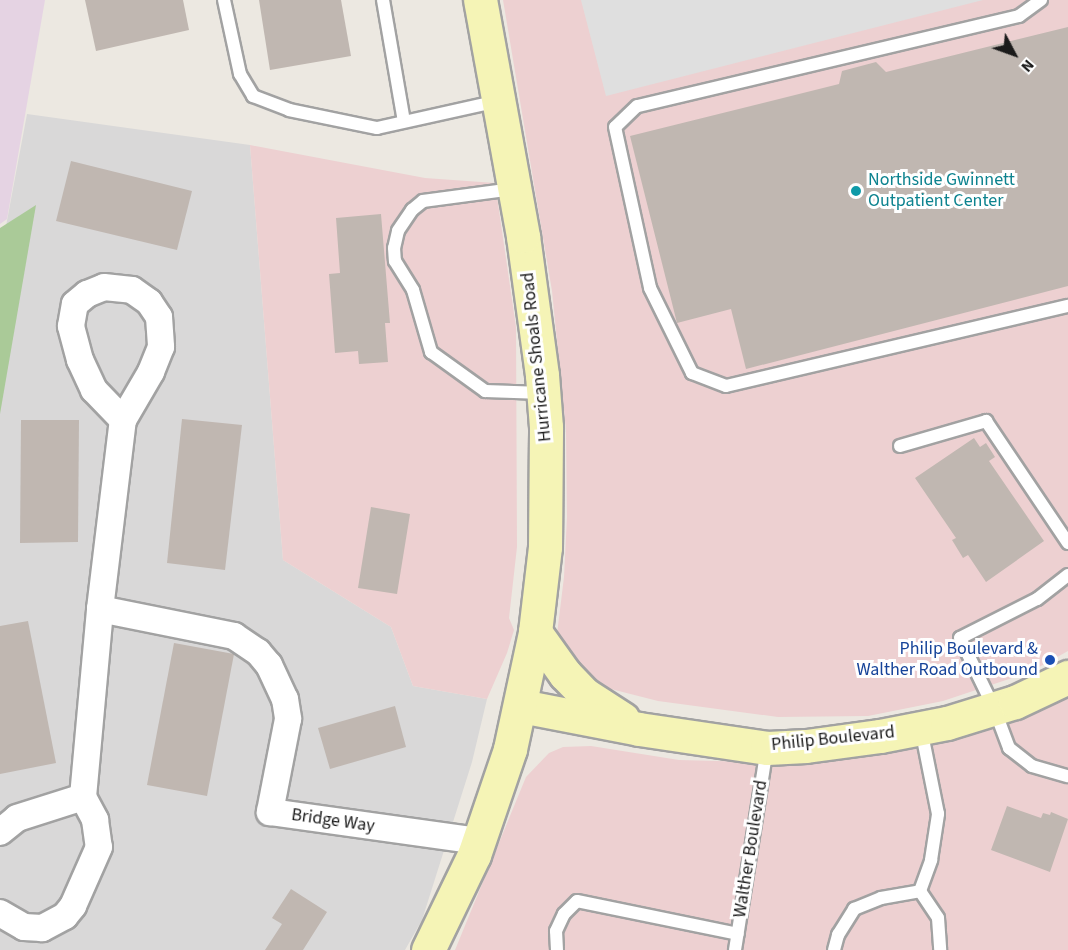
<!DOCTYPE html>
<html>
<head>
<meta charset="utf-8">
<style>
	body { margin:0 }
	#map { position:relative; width:1068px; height:950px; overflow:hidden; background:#ece8e1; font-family:"Source Sans 3",sans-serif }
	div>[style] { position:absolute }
	.residential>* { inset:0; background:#d9d8d8 }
	.commercial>* { inset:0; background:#edd0d1 }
	.industrial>* { inset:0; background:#e5d3e3 }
	.forest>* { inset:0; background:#aaca98 }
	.parking>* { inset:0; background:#dfdfdf }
	.building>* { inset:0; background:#c0b7b1 }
	.roads { filter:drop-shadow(2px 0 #a2a2a2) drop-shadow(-2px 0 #a2a2a2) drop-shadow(0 2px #a2a2a2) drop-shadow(0 -2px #a2a2a2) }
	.lane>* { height:12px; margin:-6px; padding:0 6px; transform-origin:6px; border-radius:6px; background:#fff }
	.street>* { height:26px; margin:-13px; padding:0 13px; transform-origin:13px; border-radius:13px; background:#fff }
	.secondary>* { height:33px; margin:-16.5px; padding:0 16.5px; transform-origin:16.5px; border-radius:16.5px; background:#f5f4b6 }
	.dots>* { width:16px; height:16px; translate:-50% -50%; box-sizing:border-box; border:3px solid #fff; border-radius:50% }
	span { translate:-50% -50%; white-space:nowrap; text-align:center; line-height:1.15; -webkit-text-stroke:6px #fff; paint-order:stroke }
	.culture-label { font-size:18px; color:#0d838f }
	.left { translate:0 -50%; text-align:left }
	.street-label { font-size:18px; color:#1b1b1b }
	.transit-label { font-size:18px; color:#164399 }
	.right { translate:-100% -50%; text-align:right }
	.north { position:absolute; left:984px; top:24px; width:60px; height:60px; -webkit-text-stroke:4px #fff; paint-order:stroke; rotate:131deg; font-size:16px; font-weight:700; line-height:24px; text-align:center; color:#1b1b1b }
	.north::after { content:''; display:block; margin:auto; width:21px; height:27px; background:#1b1b1b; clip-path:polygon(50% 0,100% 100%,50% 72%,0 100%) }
</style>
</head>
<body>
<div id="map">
	<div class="residential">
		<div style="clip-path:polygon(27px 114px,250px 145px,283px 560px,391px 627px,413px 686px,487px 699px,472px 762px,422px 920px,405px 950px,0 950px,0 258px)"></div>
	</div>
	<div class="commercial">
		<div style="clip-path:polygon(503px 0,1068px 0,1068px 651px,1030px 672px,943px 701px,868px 716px,778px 717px,658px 701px,603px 687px,575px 668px,557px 634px,564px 577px,567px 517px,566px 430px,552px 291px)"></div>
		<div style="clip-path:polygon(250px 145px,425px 178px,495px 183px,516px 327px,517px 547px,509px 618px,514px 630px,507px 653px,487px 699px,413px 686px,391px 627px,283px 560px)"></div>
		<div style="clip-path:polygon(1068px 696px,1068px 950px,455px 950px,526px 777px,549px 753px,563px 747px,591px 746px,679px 760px,793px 763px,884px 752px,961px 737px,1028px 715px)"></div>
	</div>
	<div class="industrial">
		<div style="clip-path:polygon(0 0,45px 0,7px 219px,0 224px)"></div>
	</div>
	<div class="forest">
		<div style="clip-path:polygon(36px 205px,0 414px,0 228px)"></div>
	</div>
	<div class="parking">
		<div style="clip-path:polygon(581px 0,983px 0,606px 96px)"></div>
	</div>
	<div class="building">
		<div style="clip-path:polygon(85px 0,183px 0,189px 30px,96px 51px)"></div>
		<div style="clip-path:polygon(259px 0,341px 0,351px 56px,270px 70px)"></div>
		<div style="clip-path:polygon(1068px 27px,1068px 286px,746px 369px,731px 309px,677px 323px,630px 136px,839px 84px,842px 71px,876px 62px,886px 72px)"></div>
		<div style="clip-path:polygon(71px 161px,192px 191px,177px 250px,56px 221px)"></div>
		<div style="clip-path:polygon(381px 214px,390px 323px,385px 323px,388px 362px,359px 364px,358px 351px,335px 353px,329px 274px,340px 273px,336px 218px)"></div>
		<div style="clip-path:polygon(182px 419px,242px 425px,225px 570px,167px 563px)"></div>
		<div style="clip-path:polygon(21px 420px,79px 420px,78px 542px,20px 543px)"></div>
		<div style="clip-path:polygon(974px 438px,980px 447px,986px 443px,995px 457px,989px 461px,1044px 541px,986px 582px,968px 555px,963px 558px,952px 540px,956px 538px,915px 478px)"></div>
		<div style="clip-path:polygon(371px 507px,410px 514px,397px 594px,358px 588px)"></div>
		<div style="clip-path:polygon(28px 621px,56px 763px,0 774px,0 626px)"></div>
		<div style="clip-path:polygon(174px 643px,234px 654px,207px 796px,147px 785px)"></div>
		<div style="clip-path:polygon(395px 706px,406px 747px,330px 769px,318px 728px)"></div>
		<div style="clip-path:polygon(1007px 806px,1041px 818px,1043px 813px,1050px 815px,1051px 812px,1068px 819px,1050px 872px,991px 850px)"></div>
		<div style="clip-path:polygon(291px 889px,327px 912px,303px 950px,265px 950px,282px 924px,272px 918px)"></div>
	</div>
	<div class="roads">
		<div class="lane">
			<div style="left:224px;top:0;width:76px;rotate:77.8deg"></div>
			<div style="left:240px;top:74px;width:26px;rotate:59deg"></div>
			<div style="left:253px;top:96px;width:39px;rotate:21deg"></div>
			<div style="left:289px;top:110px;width:90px;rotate:11.6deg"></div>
			<div style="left:377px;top:128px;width:125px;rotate:-12.5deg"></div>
			<div style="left:383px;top:0;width:123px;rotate:80.2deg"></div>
			<div style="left:1041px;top:0;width:27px;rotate:144deg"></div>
			<div style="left:1019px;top:16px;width:392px;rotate:166.7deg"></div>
			<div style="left:637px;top:106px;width:30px;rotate:136deg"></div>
			<div style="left:615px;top:127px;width:165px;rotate:77.7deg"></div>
			<div style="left:650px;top:288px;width:95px;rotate:63.7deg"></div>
			<div style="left:692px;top:373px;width:36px;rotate:21deg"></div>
			<div style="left:726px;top:386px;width:351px;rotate:-13.2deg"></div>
			<div style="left:513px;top:189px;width:91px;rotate:172.4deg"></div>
			<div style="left:423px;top:201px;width:14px;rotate:141deg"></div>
			<div style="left:412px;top:210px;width:25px;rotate:124deg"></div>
			<div style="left:398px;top:231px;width:17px;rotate:103deg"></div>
			<div style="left:394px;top:248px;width:13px;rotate:86deg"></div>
			<div style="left:395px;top:261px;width:34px;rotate:58deg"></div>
			<div style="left:413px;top:290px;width:65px;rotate:73.8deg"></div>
			<div style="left:431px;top:352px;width:67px;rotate:35.8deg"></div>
			<div style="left:485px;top:391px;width:58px;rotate:2deg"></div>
			<div style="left:900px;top:446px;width:90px;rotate:-16.2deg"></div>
			<div style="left:986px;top:421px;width:147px;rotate:56.1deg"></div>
			<div style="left:1068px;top:575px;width:39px;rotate:142deg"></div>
			<div style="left:1037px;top:599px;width:86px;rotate:153.1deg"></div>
			<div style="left:960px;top:638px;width:78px;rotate:64.1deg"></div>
			<div style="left:994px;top:708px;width:43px;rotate:69.4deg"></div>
			<div style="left:1009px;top:748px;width:29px;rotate:38deg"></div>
			<div style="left:1032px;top:766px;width:37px;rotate:16deg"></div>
			<div style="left:920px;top:891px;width:32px;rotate:56deg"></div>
			<div style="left:938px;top:918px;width:32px;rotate:86deg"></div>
			<div style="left:557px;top:950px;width:19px;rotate:-93deg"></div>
			<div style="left:556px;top:931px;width:19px;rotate:-65deg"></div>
			<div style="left:564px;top:914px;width:18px;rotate:-45deg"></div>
			<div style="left:577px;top:901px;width:164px;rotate:11.6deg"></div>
			<div style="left:735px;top:950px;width:204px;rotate:-81deg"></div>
			<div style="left:834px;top:950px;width:16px;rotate:-75deg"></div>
			<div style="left:838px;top:935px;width:31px;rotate:-58deg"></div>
			<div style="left:854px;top:909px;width:29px;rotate:-22deg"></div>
			<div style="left:881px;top:898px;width:40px;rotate:-10deg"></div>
			<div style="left:920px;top:891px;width:33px;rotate:-70deg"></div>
			<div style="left:931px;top:860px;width:47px;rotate:-81.3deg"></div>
			<div style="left:938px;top:814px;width:87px;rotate:-101.3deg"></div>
		</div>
		<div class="street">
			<div style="left:104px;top:287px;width:28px;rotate:6deg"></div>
			<div style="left:132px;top:290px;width:21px;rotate:35deg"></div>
			<div style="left:149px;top:302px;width:18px;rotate:56deg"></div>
			<div style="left:159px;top:317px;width:30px;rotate:86deg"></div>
			<div style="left:161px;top:347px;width:27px;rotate:112deg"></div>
			<div style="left:151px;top:372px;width:56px;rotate:120.3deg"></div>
			<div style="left:123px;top:420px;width:42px;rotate:-134deg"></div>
			<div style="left:94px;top:390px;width:33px;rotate:-115deg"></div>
			<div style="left:80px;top:360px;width:35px;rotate:-105deg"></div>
			<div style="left:71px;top:326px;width:22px;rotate:-80deg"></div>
			<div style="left:75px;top:304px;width:16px;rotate:-40deg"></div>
			<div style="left:87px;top:294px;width:18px;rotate:-22deg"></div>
			<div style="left:100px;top:609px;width:137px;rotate:11.4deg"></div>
			<div style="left:234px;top:636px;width:29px;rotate:34deg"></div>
			<div style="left:258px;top:652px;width:17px;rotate:50deg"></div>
			<div style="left:269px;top:665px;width:38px;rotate:65deg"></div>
			<div style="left:285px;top:699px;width:20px;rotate:81deg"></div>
			<div style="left:288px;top:719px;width:95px;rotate:101deg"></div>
			<div style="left:270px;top:812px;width:211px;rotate:7.9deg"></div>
			<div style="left:83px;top:797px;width:189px;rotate:-84.8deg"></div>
			<div style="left:100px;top:609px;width:190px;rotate:-83.1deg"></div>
			<div style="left:0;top:832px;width:22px;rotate:-39deg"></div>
			<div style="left:17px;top:818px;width:69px;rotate:-17.7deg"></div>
			<div style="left:83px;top:797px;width:26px;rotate:62deg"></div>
			<div style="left:95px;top:820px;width:27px;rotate:82deg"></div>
			<div style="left:99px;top:847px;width:64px;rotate:113.8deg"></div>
			<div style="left:73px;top:906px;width:13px;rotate:129deg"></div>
			<div style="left:65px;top:916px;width:26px;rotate:152deg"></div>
			<div style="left:42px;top:928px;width:18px;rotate:-177deg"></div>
			<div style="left:24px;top:927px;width:28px;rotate:-150deg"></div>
		</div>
		<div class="secondary">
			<div style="left:535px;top:632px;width:52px;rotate:54.5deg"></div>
			<div style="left:565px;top:674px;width:28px;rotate:46deg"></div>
			<div style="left:584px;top:694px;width:46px;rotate:32.7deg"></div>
			<div style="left:521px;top:706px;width:120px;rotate:11deg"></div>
			<div style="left:639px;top:729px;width:129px;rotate:8.4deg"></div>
			<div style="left:767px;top:748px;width:39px;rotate:-3deg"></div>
			<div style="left:806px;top:746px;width:75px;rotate:-7.7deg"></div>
			<div style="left:880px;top:736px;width:68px;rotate:-11deg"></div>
			<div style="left:947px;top:723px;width:71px;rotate:-17.2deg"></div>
			<div style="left:1015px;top:702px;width:59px;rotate:-25.3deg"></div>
			<div style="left:428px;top:950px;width:106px;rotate:-64.2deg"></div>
			<div style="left:474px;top:855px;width:112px;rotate:-71.2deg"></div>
			<div style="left:510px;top:749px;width:120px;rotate:-77.9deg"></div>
			<div style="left:535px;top:632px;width:86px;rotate:-83.3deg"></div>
			<div style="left:545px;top:547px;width:120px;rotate:-89.5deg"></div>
			<div style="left:546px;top:427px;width:52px;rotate:-94.4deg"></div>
			<div style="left:542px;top:375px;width:140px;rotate:-97.8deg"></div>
			<div style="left:523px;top:236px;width:240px;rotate:-100.3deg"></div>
		</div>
	</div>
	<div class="dots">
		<div style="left:856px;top:191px;background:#0f9aa8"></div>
		<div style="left:1050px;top:660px;background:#1a4fb4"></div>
	</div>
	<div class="culture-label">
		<span class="left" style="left:868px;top:191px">Northside Gwinnett<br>Outpatient Center</span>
	</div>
	<div class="street-label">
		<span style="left:537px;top:357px;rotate:-96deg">Hurricane Shoals Road</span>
		<span style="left:833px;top:739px;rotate:-6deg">Philip Boulevard</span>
		<span style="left:333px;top:821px;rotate:8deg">Bridge Way</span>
		<span style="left:751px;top:849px;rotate:-81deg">Walther Boulevard</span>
	</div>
	<div class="transit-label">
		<span class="right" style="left:1038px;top:660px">Philip Boulevard &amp;<br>Walther Road Outbound</span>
	</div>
	<div class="north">N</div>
</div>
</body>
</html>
